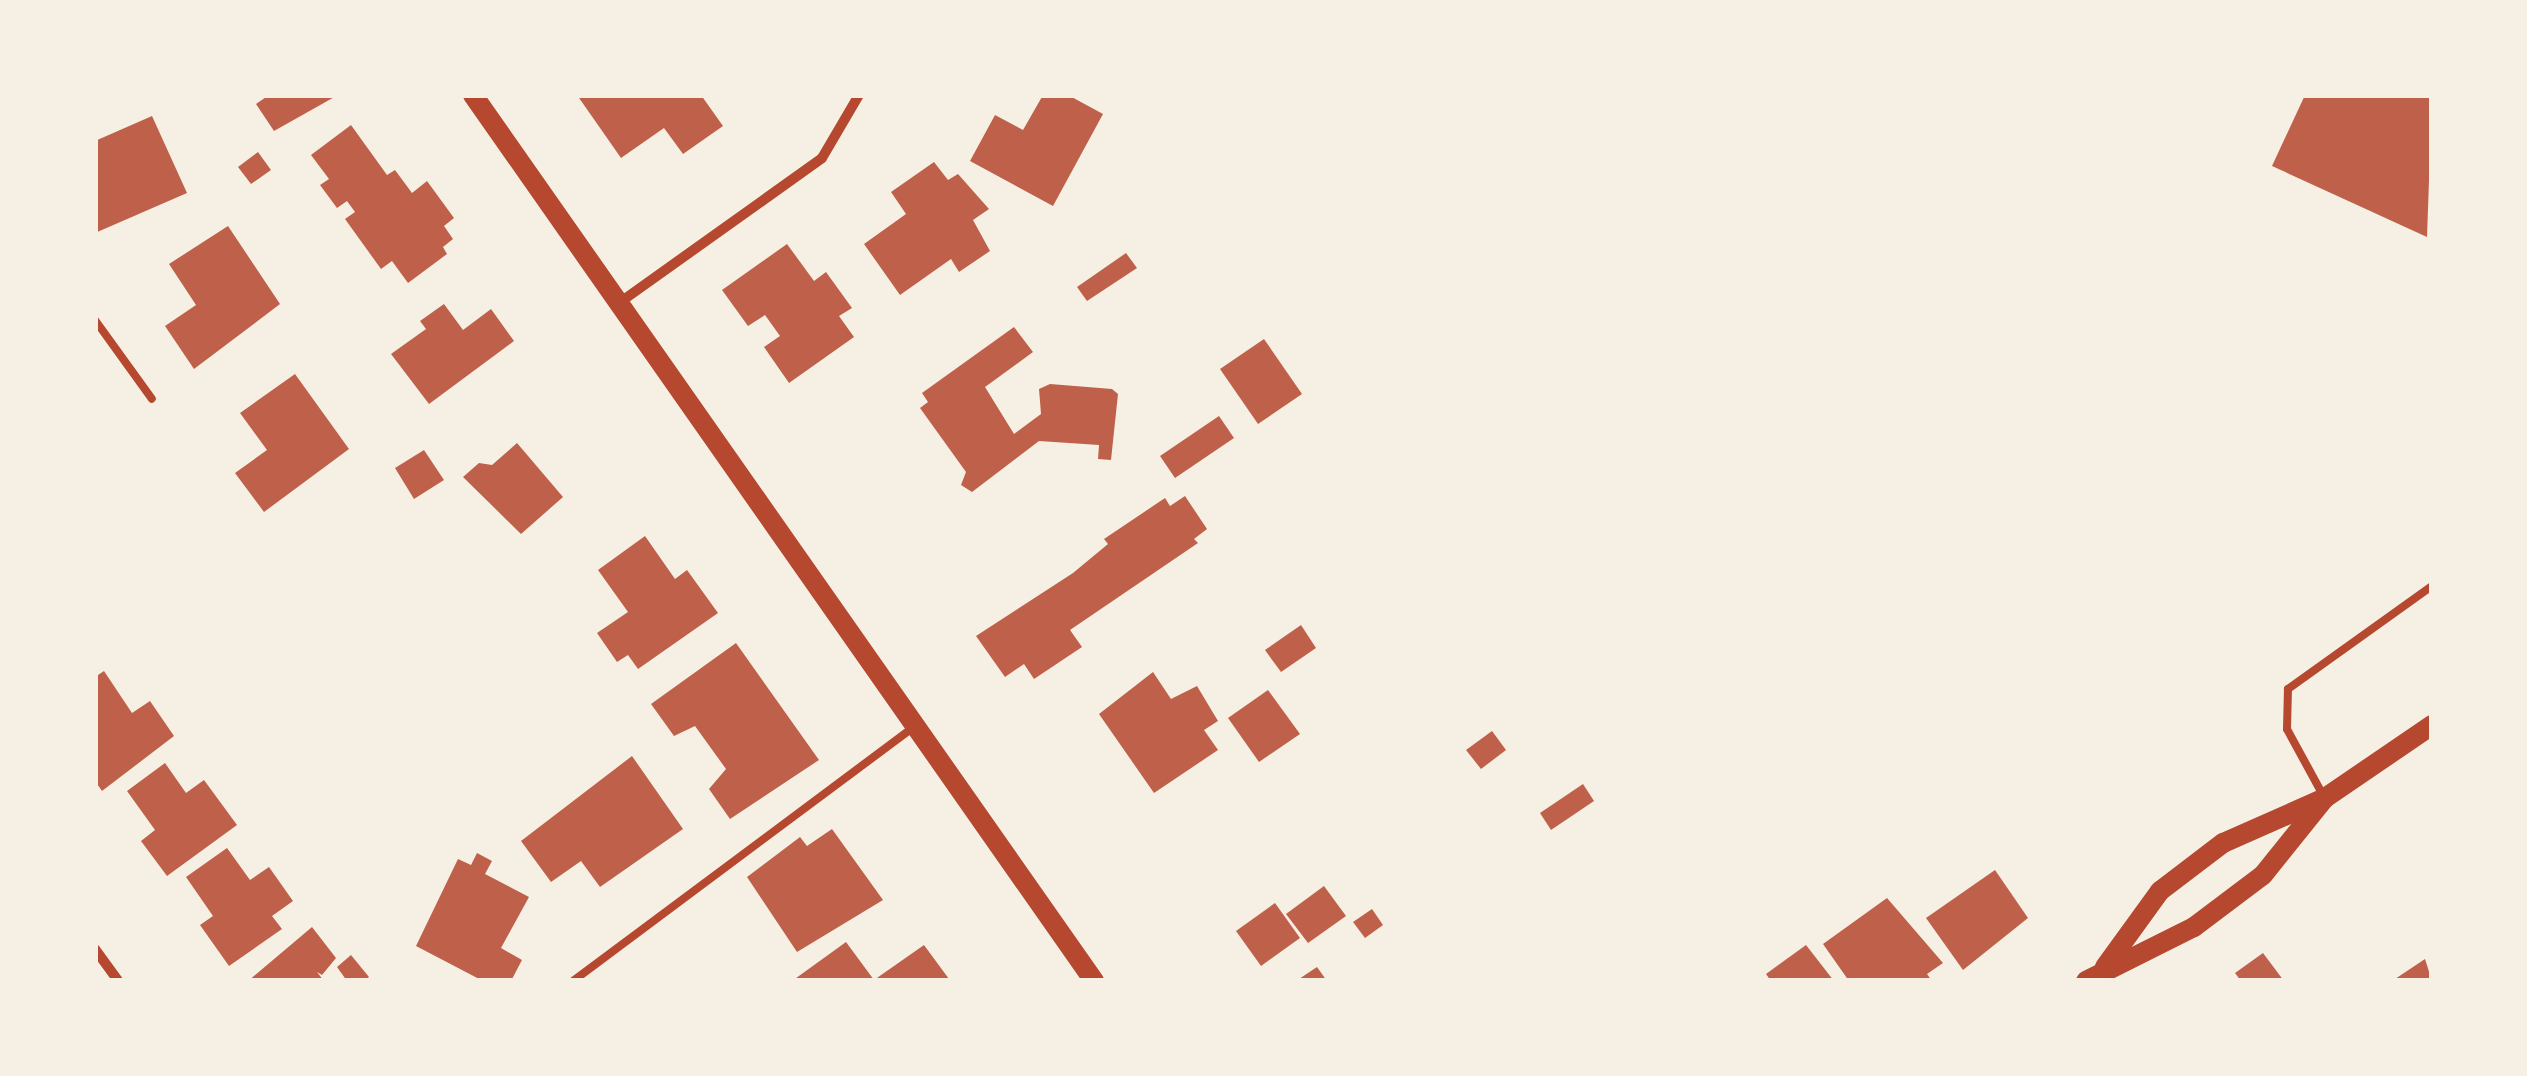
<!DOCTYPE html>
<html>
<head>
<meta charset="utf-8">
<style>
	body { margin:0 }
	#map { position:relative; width:2527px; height:1076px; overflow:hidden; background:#f6efe4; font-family:"Asap Condensed",sans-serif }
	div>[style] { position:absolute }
	.building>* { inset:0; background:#bf614a }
	.service>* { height:8px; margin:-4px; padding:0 4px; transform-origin:4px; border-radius:4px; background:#b5482f }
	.minor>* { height:10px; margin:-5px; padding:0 5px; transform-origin:5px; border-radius:5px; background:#b5482f }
	.secondary>* { height:20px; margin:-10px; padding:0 10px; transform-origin:10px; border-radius:10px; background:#b5482f }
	span { translate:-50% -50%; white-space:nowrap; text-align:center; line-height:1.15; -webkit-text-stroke:10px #f6efe4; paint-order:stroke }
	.frame { position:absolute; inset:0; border:98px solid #f6efe4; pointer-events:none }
</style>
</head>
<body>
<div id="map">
	<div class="building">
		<div style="clip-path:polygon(269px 95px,338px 95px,274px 131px,256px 104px)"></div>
		<div style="clip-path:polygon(577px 95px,701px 95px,723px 126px,683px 154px,664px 128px,621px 158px)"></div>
		<div style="clip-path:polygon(1043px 95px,1068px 95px,1103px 114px,1053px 206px,970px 161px,995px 115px,1023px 130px)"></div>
		<div style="clip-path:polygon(2305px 95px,2432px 95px,2427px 237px,2272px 166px)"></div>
		<div style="clip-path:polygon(152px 116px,187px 193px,95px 233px,95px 141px)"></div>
		<div style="clip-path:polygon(351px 125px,387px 175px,395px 170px,412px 193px,427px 181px,454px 218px,444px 226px,453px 239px,443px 247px,447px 254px,408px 283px,392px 261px,381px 269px,345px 219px,355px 212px,347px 201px,337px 208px,320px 185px,329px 179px,311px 155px)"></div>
		<div style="clip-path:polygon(258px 152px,271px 170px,251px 184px,238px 167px)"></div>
		<div style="clip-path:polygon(934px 162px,948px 180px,958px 174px,989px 209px,973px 220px,990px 251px,959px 272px,951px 259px,900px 295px,864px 244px,906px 214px,891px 192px)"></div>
		<div style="clip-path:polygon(228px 226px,280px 304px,194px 369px,165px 326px,196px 305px,169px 264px)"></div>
		<div style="clip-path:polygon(787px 244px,814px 281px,826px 272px,852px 308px,839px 316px,854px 337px,789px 383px,764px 347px,780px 336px,765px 315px,748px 326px,722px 290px)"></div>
		<div style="clip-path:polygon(1126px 253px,1137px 268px,1087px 301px,1077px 287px)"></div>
		<div style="clip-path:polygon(444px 304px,463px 330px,491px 309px,514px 341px,429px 404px,391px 354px,426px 329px,420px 321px)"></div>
		<div style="clip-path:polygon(1014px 327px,1033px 352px,985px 387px,1014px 434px,1041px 414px,1039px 389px,1050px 384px,1112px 389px,1118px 394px,1111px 460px,1098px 459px,1099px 445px,1039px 441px,972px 492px,961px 485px,966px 472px,920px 408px,928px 402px,922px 393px)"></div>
		<div style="clip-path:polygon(1264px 339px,1302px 394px,1258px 424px,1220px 369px)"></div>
		<div style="clip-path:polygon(295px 374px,349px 449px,264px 512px,235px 473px,267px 450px,240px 413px)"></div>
		<div style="clip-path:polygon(1219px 416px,1234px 438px,1175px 478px,1160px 456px)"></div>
		<div style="clip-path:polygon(517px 443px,563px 497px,521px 534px,463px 477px,479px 463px,492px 465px)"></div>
		<div style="clip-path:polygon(424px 450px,444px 480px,414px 499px,395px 468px)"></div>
		<div style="clip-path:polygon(1185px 496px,1207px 529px,1194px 539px,1198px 543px,1070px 630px,1082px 647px,1034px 679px,1024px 664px,1005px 677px,976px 636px,1073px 573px,1108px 544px,1104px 539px,1165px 498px,1170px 506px)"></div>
		<div style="clip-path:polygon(645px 536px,675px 579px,687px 570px,718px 613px,638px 669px,628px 655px,617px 662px,597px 633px,628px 612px,598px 570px)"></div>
		<div style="clip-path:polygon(1301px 625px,1316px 648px,1281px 672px,1265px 650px)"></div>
		<div style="clip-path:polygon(736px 643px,819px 760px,730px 819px,709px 789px,726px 769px,695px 726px,674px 736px,651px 704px)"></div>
		<div style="clip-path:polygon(104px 671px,132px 713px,150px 701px,174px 736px,102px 791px,95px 781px,95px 677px)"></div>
		<div style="clip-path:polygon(1153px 672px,1171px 699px,1197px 686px,1218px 721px,1204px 730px,1218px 750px,1154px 793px,1099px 714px)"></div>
		<div style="clip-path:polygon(1268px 690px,1300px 734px,1259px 762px,1228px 718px)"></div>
		<div style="clip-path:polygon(1492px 731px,1506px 750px,1481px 769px,1466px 750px)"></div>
		<div style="clip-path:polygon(632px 756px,683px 829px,600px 887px,581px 861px,551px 882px,521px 841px)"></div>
		<div style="clip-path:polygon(165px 763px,186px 793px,204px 780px,237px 825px,167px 876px,141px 841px,155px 830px,127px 791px)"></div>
		<div style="clip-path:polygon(1583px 784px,1594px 801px,1551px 830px,1540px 813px)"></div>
		<div style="clip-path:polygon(832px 829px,883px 900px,797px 952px,747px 877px,800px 837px,807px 846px)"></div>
		<div style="clip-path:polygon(227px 848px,250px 880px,269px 867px,293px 901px,272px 916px,282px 929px,229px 966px,200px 925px,213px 916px,186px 877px)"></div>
		<div style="clip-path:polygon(477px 853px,492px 861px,485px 874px,529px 897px,501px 948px,522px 960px,511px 981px,483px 981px,416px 946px,458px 859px,471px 865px)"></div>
		<div style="clip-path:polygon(1995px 870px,2028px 918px,1963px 970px,1926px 918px)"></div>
		<div style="clip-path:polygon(1324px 886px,1346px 916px,1308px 943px,1286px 914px)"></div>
		<div style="clip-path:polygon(1887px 898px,1943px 963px,1927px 974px,1932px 981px,1849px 981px,1823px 944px)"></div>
		<div style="clip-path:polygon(1275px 903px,1300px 938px,1261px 966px,1236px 931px)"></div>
		<div style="clip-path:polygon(1372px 909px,1383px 925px,1365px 938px,1353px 922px)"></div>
		<div style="clip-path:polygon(312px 927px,336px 958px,322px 975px,317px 972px,324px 981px,248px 981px)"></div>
		<div style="clip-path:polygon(846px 942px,874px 980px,924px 945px,949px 979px,945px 981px,792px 981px)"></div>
		<div style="clip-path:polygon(1806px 945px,1834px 981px,1771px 981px,1766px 974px)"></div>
		<div style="clip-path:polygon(2263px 953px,2284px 981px,2241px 981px,2235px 973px)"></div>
		<div style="clip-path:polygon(351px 955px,369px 977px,364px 981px,347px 981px,337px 967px)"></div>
		<div style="clip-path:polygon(2425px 959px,2432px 981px,2392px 981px)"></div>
		<div style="clip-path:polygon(1317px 967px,1327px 981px,1296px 981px)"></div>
	</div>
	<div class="service">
		<div style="left:95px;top:320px;width:97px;rotate:54.2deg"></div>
		<div style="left:2324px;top:797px;width:77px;rotate:-118.6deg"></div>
		<div style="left:2287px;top:729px;width:40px;rotate:-88.6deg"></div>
		<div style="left:2288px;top:689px;width:177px;rotate:-35.6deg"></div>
		<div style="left:573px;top:981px;width:425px;rotate:-36.7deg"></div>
	</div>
	<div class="minor">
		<div style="left:619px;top:303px;width:249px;rotate:-35.5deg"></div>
		<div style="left:822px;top:158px;width:73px;rotate:-59.6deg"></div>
		<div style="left:95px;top:949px;width:39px;rotate:54deg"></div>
	</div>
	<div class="secondary">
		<div style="left:473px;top:95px;width:1082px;rotate:54.97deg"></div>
		<div style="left:2325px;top:798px;width:130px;rotate:-34.3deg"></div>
		<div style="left:2086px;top:981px;width:121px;rotate:-26.6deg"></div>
		<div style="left:2194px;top:927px;width:86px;rotate:-37deg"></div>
		<div style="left:2263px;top:875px;width:99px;rotate:-51.2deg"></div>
		<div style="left:2325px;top:798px;width:111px;rotate:156.2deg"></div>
		<div style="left:2223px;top:843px;width:79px;rotate:142.7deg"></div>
		<div style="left:2160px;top:891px;width:94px;rotate:125.9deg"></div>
	</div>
	<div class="frame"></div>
</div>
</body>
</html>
